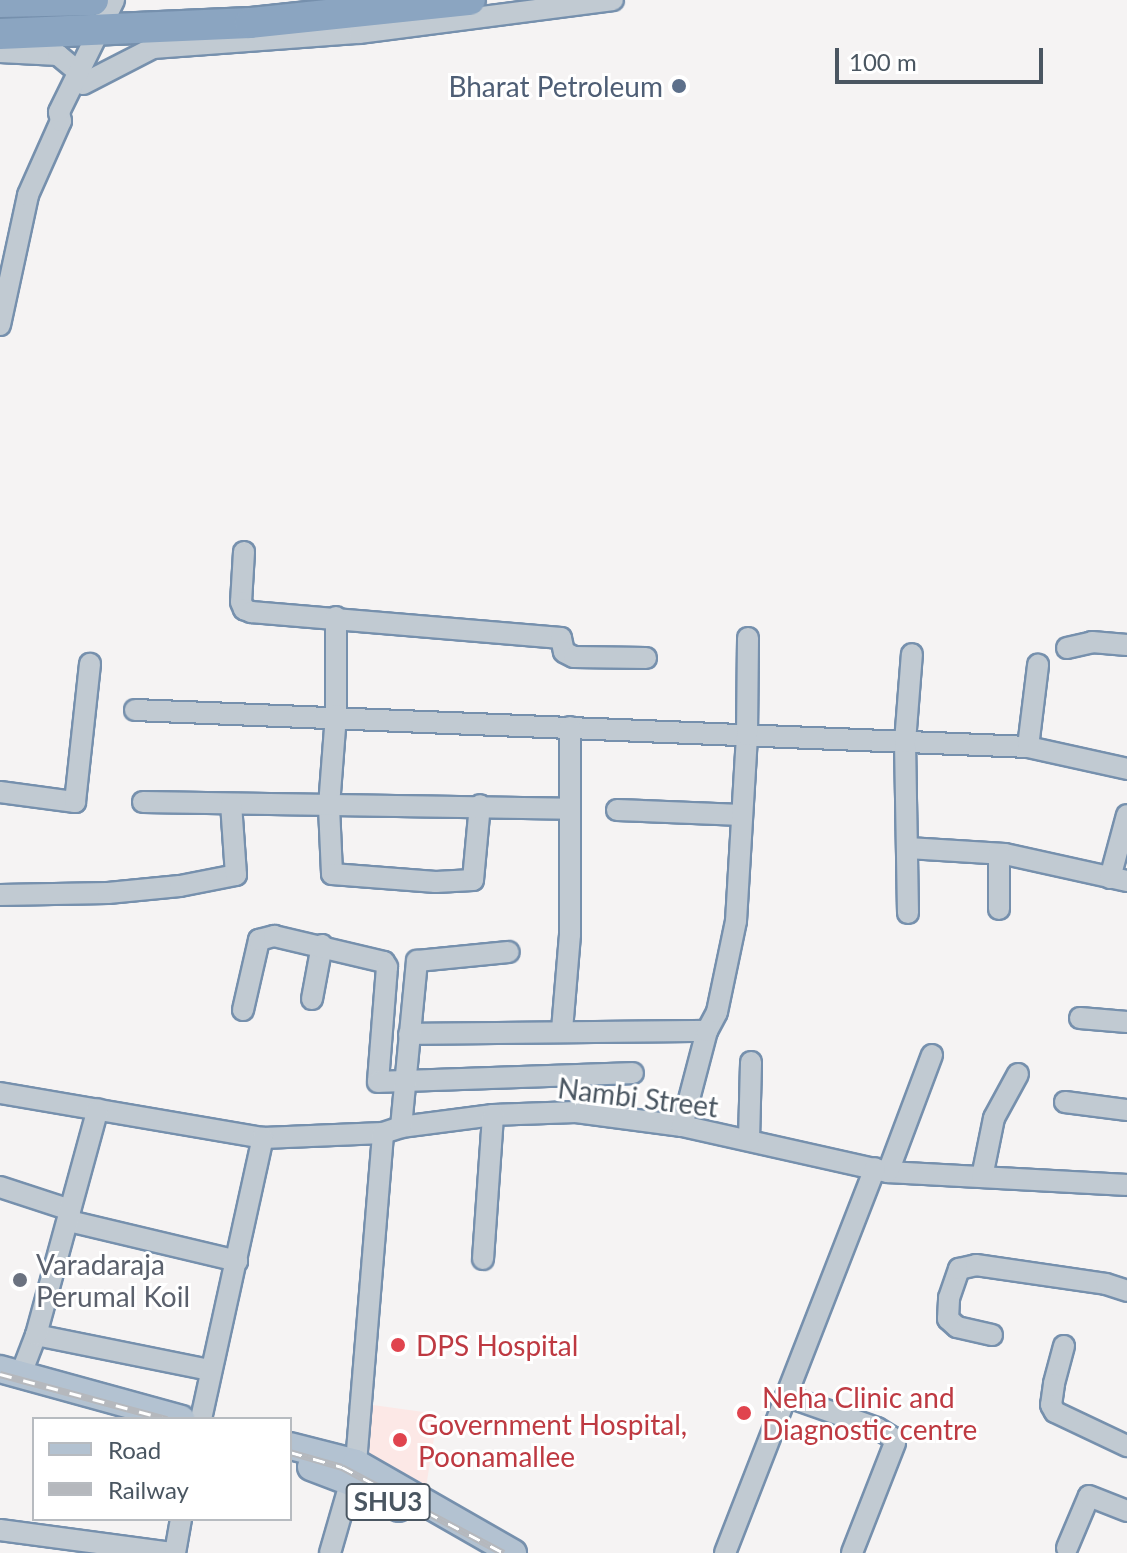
<!DOCTYPE html>
<html>
<head>
<meta charset="utf-8">
<style>
	body { margin:0 }
	#map { position:relative; width:1127px; height:1553px; overflow:hidden; background:#f5f3f3; font-family:Lato,sans-serif }
	div>[style] { position:absolute }
	.medical>* { inset:0; background:#fce8e6 }
	.roads { filter:drop-shadow(2px 0 #7690ad) drop-shadow(-2px 0 #7690ad) drop-shadow(0 2px #7690ad) drop-shadow(0 -2px #7690ad) }
	.minor>* { height:20px; margin:-10px; padding:0 10px; transform-origin:10px; border-radius:10px; background:#c1cad2 }
	.major>* { height:26px; margin:-13px; padding:0 13px; transform-origin:13px; border-radius:13px; background:#b3c2d1 }
	.highway>* { height:30px; margin:-15px; padding:0 15px; transform-origin:15px; border-radius:15px; background:#8ba5c1 }
	.rail>* { height:7px; margin-top:-3.5px; transform-origin:0; background:repeating-linear-gradient(90deg,#fff 0 12px,#b5b8bd 0 24px); box-sizing:border-box; border-block:2px solid #b5b8bd }
	.dots>* { width:22px; height:22px; translate:-50% -50%; box-sizing:border-box; border:4px solid #fff; border-radius:50% }
	span { translate:-50% -50%; white-space:nowrap; text-align:center; line-height:1.15; -webkit-text-stroke:6px #fff; paint-order:stroke }
	.shield-label span { padding:2px 6px; background:#fff; border:2px solid; border-radius:6px; -webkit-text-stroke-width:0 }
	.shield-label { font-size:26px; color:#4a5661; font-weight:700 }
	.service-label { font-size:28px; color:#4e5e75 }
	.right { translate:-100% -50%; text-align:right }
	.street-label { font-size:28px; color:#4a5661 }
	.worship-label { font-size:28px; color:#5b616d }
	.left { translate:0 -50%; text-align:left }
	.health-label { font-size:28px; color:#be3a42 }
	.legend { position:absolute; left:32px; top:1417px; width:260px; height:104px; box-sizing:border-box; background:#fff; border:2px solid #b7bbc0; margin:0; padding:10px 14px; list-style:none; font-size:24px; color:#4a5661 }
	.legend li { display:flex; align-items:center; gap:16px; height:40px }
	.legend b { width:40px; border:2px solid #b7bbc0 }
	.scale { position:absolute; left:835px; top:48px; width:208px; height:36px; box-sizing:border-box; border:4px solid #4a5661; border-top:0; padding-left:10px; font-size:24px; line-height:28px; white-space:nowrap; color:#4a5661; -webkit-text-stroke:6px #fff; paint-order:stroke }
</style>
</head>
<body>
<div id="map">
	<div class="medical">
		<div style="clip-path:polygon(373px 1405px,438px 1414px,423px 1505px,361px 1466px)"></div>
	</div>
	<div class="roads">
		<div class="minor">
			<div style="left:0;top:52px;width:58px;rotate:3deg"></div>
			<div style="left:58px;top:55px;width:26px;rotate:40deg"></div>
			<div style="left:83px;top:84px;width:79px;rotate:-27.2deg"></div>
			<div style="left:153px;top:48px;width:207px;rotate:-4.2deg"></div>
			<div style="left:359px;top:33px;width:256px;rotate:-7.4deg"></div>
			<div style="left:0;top:325px;width:133px;rotate:-77.8deg"></div>
			<div style="left:28px;top:195px;width:81px;rotate:-66deg"></div>
			<div style="left:61px;top:121px;width:9px;rotate:-103deg"></div>
			<div style="left:59px;top:112px;width:125px;rotate:-63.8deg"></div>
			<div style="left:244px;top:552px;width:50px;rotate:93.4deg"></div>
			<div style="left:241px;top:602px;width:8px;rotate:67deg"></div>
			<div style="left:244px;top:609px;width:8px;rotate:23deg"></div>
			<div style="left:251px;top:612px;width:311px;rotate:4.8deg"></div>
			<div style="left:561px;top:638px;width:14px;rotate:78deg"></div>
			<div style="left:564px;top:652px;width:11px;rotate:27deg"></div>
			<div style="left:574px;top:657px;width:72px;rotate:0.8deg"></div>
			<div style="left:336px;top:617px;width:98px;rotate:90deg"></div>
			<div style="left:336px;top:715px;width:92px;rotate:94.4deg"></div>
			<div style="left:329px;top:807px;width:67px;rotate:87.4deg"></div>
			<div style="left:332px;top:874px;width:104px;rotate:4.4deg"></div>
			<div style="left:436px;top:882px;width:37px;rotate:-3deg"></div>
			<div style="left:473px;top:880px;width:75px;rotate:-84.7deg"></div>
			<div style="left:1067px;top:648px;width:26px;rotate:-13deg"></div>
			<div style="left:1092px;top:642px;width:35px;rotate:5deg"></div>
			<div style="left:135px;top:710px;width:894px;rotate:2.37deg"></div>
			<div style="left:1028px;top:747px;width:101px;rotate:12.5deg"></div>
			<div style="left:1028px;top:747px;width:83px;rotate:-83deg"></div>
			<div style="left:0;top:792px;width:76px;rotate:7.6deg"></div>
			<div style="left:75px;top:802px;width:139px;rotate:-83.8deg"></div>
			<div style="left:143px;top:802px;width:427px;rotate:0.9deg"></div>
			<div style="left:617px;top:810px;width:125px;rotate:2.3deg"></div>
			<div style="left:908px;top:848px;width:97px;rotate:3.5deg"></div>
			<div style="left:1005px;top:854px;width:125px;rotate:12.5deg"></div>
			<div style="left:1110px;top:878px;width:65px;rotate:-74.9deg"></div>
			<div style="left:0;top:895px;width:108px;rotate:-1.1deg"></div>
			<div style="left:108px;top:893px;width:72px;rotate:-5.6deg"></div>
			<div style="left:180px;top:886px;width:57px;rotate:-11.1deg"></div>
			<div style="left:236px;top:875px;width:71px;rotate:-94deg"></div>
			<div style="left:999px;top:909px;width:55px;rotate:-90deg"></div>
			<div style="left:908px;top:913px;width:171px;rotate:-91deg"></div>
			<div style="left:905px;top:742px;width:88px;rotate:-85.5deg"></div>
			<div style="left:312px;top:999px;width:55px;rotate:-79.5deg"></div>
			<div style="left:243px;top:1010px;width:72px;rotate:-77.1deg"></div>
			<div style="left:259px;top:940px;width:16px;rotate:-15deg"></div>
			<div style="left:274px;top:936px;width:113px;rotate:13.3deg"></div>
			<div style="left:384px;top:962px;width:6px;rotate:59deg"></div>
			<div style="left:387px;top:967px;width:115px;rotate:94.5deg"></div>
			<div style="left:378px;top:1082px;width:255px;rotate:-2deg"></div>
			<div style="left:1080px;top:1018px;width:47px;rotate:4.9deg"></div>
			<div style="left:562px;top:1030px;width:96px;rotate:-85.2deg"></div>
			<div style="left:570px;top:934px;width:207px;rotate:-90deg"></div>
			<div style="left:409px;top:1034px;width:298px;rotate:-0.6deg"></div>
			<div style="left:0;top:1093px;width:267px;rotate:9.7deg"></div>
			<div style="left:263px;top:1138px;width:120px;rotate:-2.4deg"></div>
			<div style="left:383px;top:1133px;width:19px;rotate:-18deg"></div>
			<div style="left:401px;top:1127px;width:93px;rotate:-7.4deg"></div>
			<div style="left:493px;top:1115px;width:83px;rotate:-2.1deg"></div>
			<div style="left:576px;top:1112px;width:107px;rotate:7.5deg"></div>
			<div style="left:682px;top:1126px;width:211px;rotate:12.6deg"></div>
			<div style="left:888px;top:1172px;width:239px;rotate:3.1deg"></div>
			<div style="left:1065px;top:1102px;width:63px;rotate:7.4deg"></div>
			<div style="left:682px;top:1126px;width:98px;rotate:-75.3deg"></div>
			<div style="left:707px;top:1031px;width:21px;rotate:-62deg"></div>
			<div style="left:717px;top:1012px;width:93px;rotate:-78.2deg"></div>
			<div style="left:736px;top:921px;width:186px;rotate:-86.6deg"></div>
			<div style="left:747px;top:735px;width:97px;rotate:-89.4deg"></div>
			<div style="left:401px;top:1127px;width:167px;rotate:-84.5deg"></div>
			<div style="left:417px;top:961px;width:92px;rotate:-5.6deg"></div>
			<div style="left:749px;top:1140px;width:78px;rotate:-88.5deg"></div>
			<div style="left:888px;top:1172px;width:125px;rotate:-69.4deg"></div>
			<div style="left:982px;top:1177px;width:60px;rotate:-78.5deg"></div>
			<div style="left:994px;top:1118px;width:50px;rotate:-61.4deg"></div>
			<div style="left:0;top:1187px;width:74px;rotate:18.2deg"></div>
			<div style="left:69px;top:1221px;width:173px;rotate:13.4deg"></div>
			<div style="left:483px;top:1259px;width:144px;rotate:-86deg"></div>
			<div style="left:36px;top:1335px;width:177px;rotate:11.4deg"></div>
			<div style="left:992px;top:1335px;width:36px;rotate:-167deg"></div>
			<div style="left:957px;top:1327px;width:12px;rotate:-138deg"></div>
			<div style="left:948px;top:1319px;width:21px;rotate:-87deg"></div>
			<div style="left:949px;top:1298px;width:31px;rotate:-71deg"></div>
			<div style="left:959px;top:1269px;width:17px;rotate:-13deg"></div>
			<div style="left:976px;top:1265px;width:131px;rotate:8.3deg"></div>
			<div style="left:1106px;top:1284px;width:22px;rotate:18deg"></div>
			<div style="left:1064px;top:1346px;width:39px;rotate:105deg"></div>
			<div style="left:1054px;top:1384px;width:21px;rotate:98deg"></div>
			<div style="left:1051px;top:1405px;width:8px;rotate:60deg"></div>
			<div style="left:1055px;top:1412px;width:80px;rotate:25.3deg"></div>
			<div style="left:21px;top:1374px;width:42px;rotate:-69deg"></div>
			<div style="left:36px;top:1335px;width:234px;rotate:-74.7deg"></div>
			<div style="left:786px;top:1396px;width:96px;rotate:19.4deg"></div>
			<div style="left:877px;top:1428px;width:19px;rotate:32deg"></div>
			<div style="left:893px;top:1438px;width:5px;rotate:68deg"></div>
			<div style="left:895px;top:1443px;width:118px;rotate:111.4deg"></div>
			<div style="left:201px;top:1419px;width:288px;rotate:-77.6deg"></div>
			<div style="left:0;top:1530px;width:175px;rotate:7.6deg"></div>
			<div style="left:1067px;top:1548px;width:56px;rotate:-67.1deg"></div>
			<div style="left:1089px;top:1496px;width:41px;rotate:21.5deg"></div>
			<div style="left:175px;top:1553px;width:35px;rotate:-80deg"></div>
			<div style="left:330px;top:1553px;width:94px;rotate:-73.9deg"></div>
			<div style="left:356px;top:1463px;width:331px;rotate:-85.3deg"></div>
			<div style="left:725px;top:1553px;width:413px;rotate:-68.7deg"></div>
		</div>
		<div class="major">
			<div style="left:0;top:1369px;width:188px;rotate:15.4deg"></div>
			<div style="left:290px;top:1446px;width:68px;rotate:14.4deg"></div>
			<div style="left:356px;top:1463px;width:181px;rotate:29.8deg"></div>
			<div style="left:311px;top:1467px;width:45px;rotate:20.9deg"></div>
			<div style="left:353px;top:1483px;width:52px;rotate:28.5deg"></div>
		</div>
		<div class="highway">
			<div style="left:0;top:2px;width:93px;rotate:-1.2deg"></div>
			<div style="left:0;top:34px;width:250px;rotate:-2.5deg"></div>
			<div style="left:250px;top:23px;width:221px;rotate:-6deg"></div>
		</div>
	</div>
	<div class="rail">
		<div style="left:0;top:1374px;width:173px;rotate:15.1deg"></div>
		<div style="left:290px;top:1452px;width:54px;rotate:16.1deg"></div>
		<div style="left:342px;top:1467px;width:183px;rotate:28deg"></div>
	</div>
	<div class="dots">
		<div style="left:679px;top:86px;background:#5c6f8a"></div>
		<div style="left:20px;top:1280px;background:#6b7280"></div>
		<div style="left:398px;top:1345px;background:#e0444e"></div>
		<div style="left:744px;top:1413px;background:#e0444e"></div>
		<div style="left:400px;top:1440px;background:#e0444e"></div>
	</div>
	<div class="shield-label">
		<span style="left:388px;top:1502px">SHU3</span>
	</div>
	<div class="service-label">
		<span class="right" style="left:663px;top:86px">Bharat Petroleum</span>
	</div>
	<div class="street-label">
		<span style="left:638px;top:1097px;rotate:7deg">Nambi Street</span>
	</div>
	<div class="worship-label">
		<span class="left" style="left:36px;top:1280px">Varadaraja<br>Perumal Koil</span>
	</div>
	<div class="health-label">
		<span class="left" style="left:416px;top:1345px">DPS Hospital</span>
		<span class="left" style="left:762px;top:1413px">Neha Clinic and<br>Diagnostic centre</span>
		<span class="left" style="left:418px;top:1440px">Government Hospital,<br>Poonamallee</span>
	</div>
	<ul class="legend">
	<li><b style="height:10px;background:#b3c2d1"></b>Road</li>
	<li><b style="height:10px;background:#b5b8bd"></b>Railway</li>
	</ul>
	<div class="scale">100 m</div>
</div>
</body>
</html>
